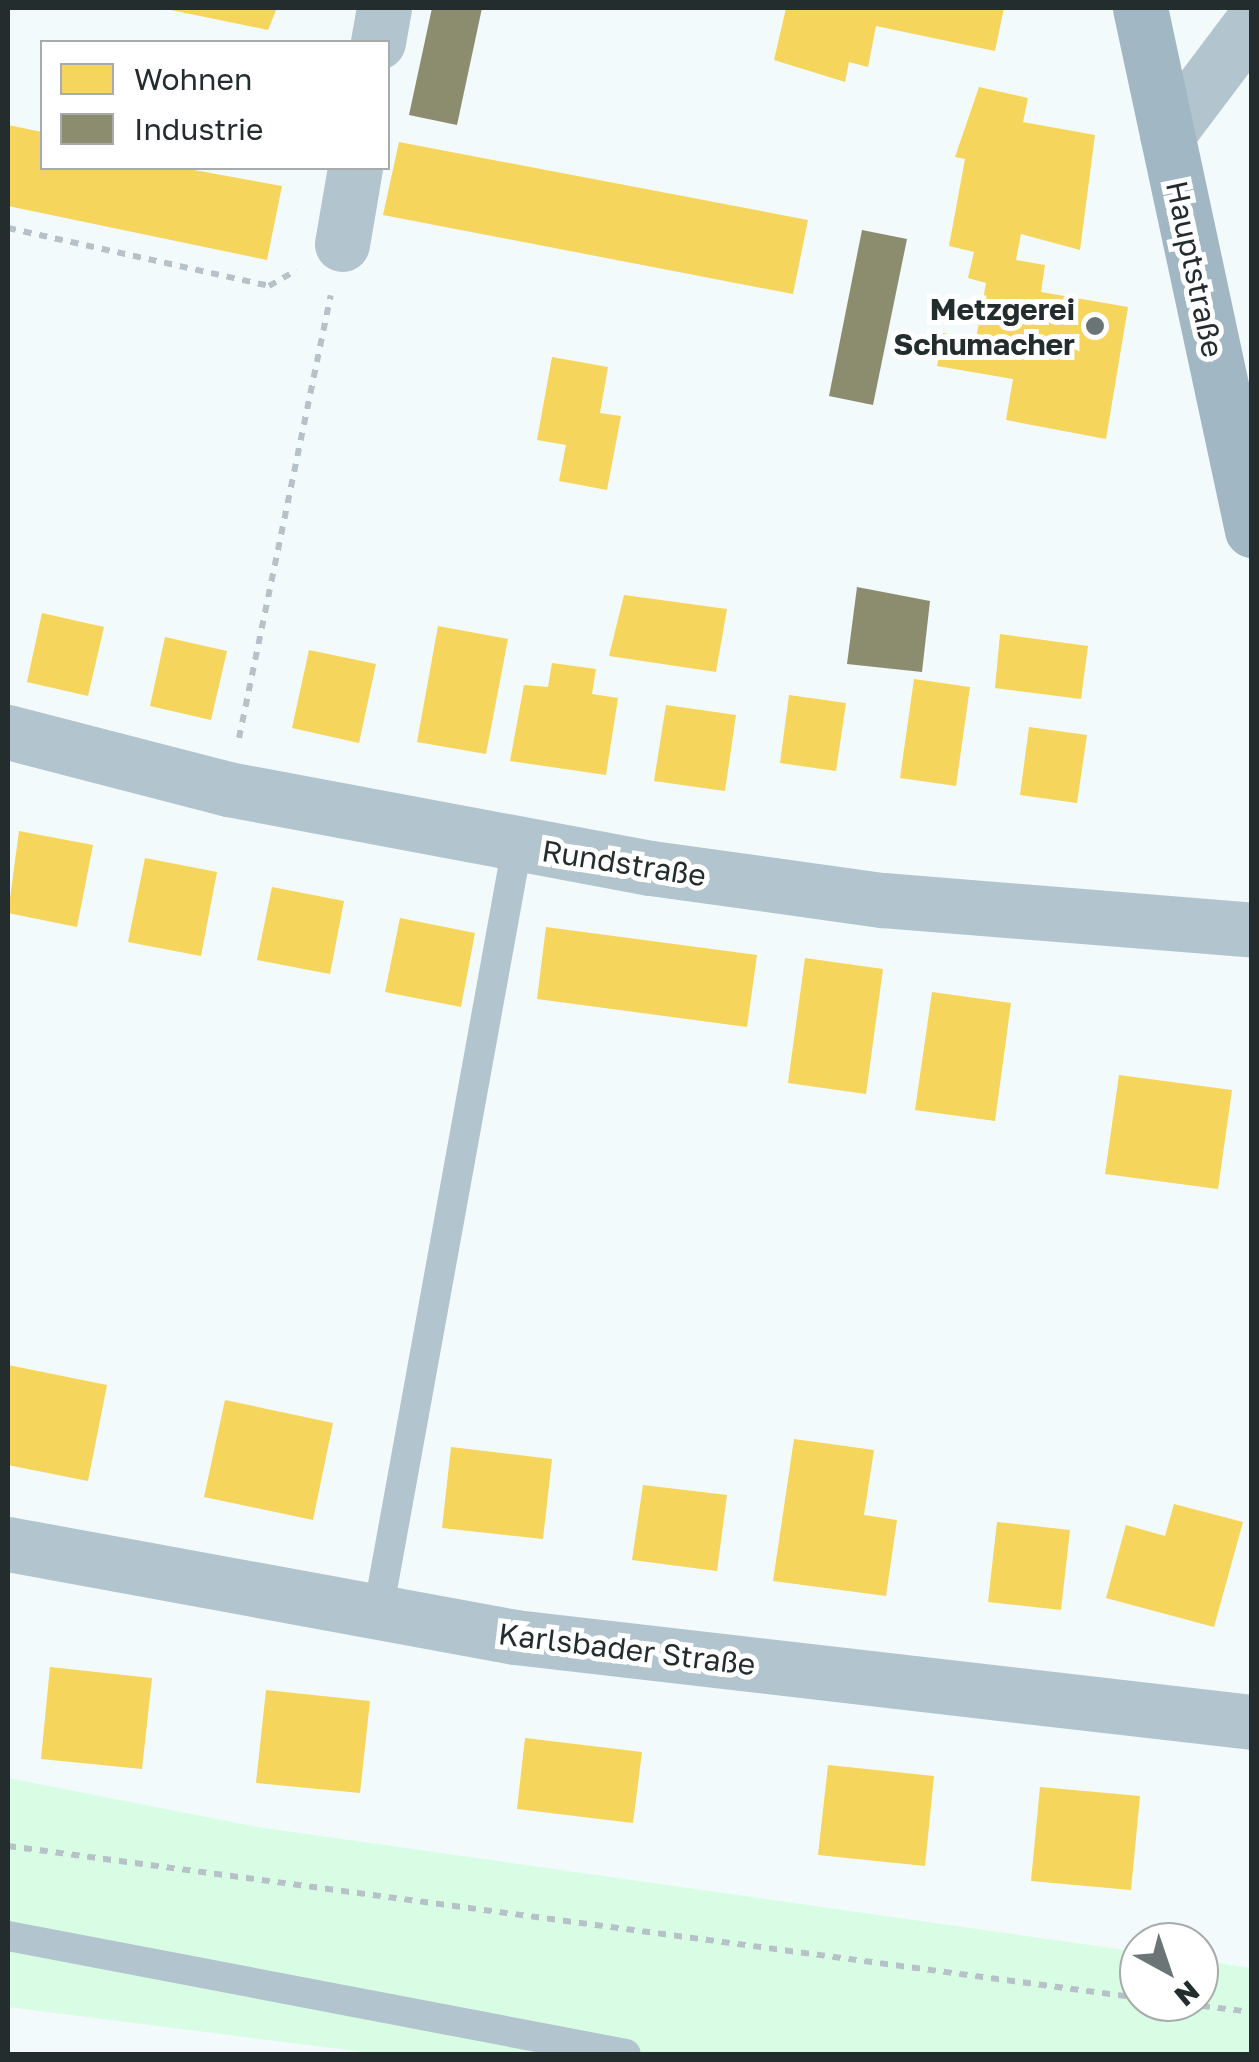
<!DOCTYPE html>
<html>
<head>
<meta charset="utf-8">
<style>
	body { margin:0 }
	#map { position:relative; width:1259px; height:2062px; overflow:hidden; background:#f2fafc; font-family:"Golos Text",sans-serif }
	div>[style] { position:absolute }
	.green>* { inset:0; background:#d9fce5 }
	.homes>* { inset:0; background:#f6d55c }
	.industry>* { inset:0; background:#8c8c6e }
	.path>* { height:6px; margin-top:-3px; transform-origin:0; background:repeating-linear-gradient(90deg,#b6c2c7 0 8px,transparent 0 16px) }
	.service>* { height:30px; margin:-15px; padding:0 15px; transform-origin:15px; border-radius:15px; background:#b2c4cd }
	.minor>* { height:55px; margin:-27.5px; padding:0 27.5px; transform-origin:27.5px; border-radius:27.5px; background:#b2c4cd }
	.secondary>* { height:55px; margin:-27.5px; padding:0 27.5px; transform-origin:27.5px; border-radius:27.5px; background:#a1b7c3 }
	.dots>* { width:28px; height:28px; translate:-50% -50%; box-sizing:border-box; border:5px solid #fff; border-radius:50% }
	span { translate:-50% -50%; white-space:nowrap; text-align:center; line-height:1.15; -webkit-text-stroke:10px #fff; paint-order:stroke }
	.street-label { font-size:30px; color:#242d2e }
	.poi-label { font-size:30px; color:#242d2e; font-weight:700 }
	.right { translate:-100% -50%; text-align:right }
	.frame { position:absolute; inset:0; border:10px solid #242d2e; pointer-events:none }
	.legend { position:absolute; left:40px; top:40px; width:350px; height:130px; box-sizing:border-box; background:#fff; border:2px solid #a7abab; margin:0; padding:12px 18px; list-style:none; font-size:30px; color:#242d2e }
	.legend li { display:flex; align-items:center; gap:20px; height:50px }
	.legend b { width:50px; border:2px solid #a7abab }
	.north { position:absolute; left:1119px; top:1922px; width:100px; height:100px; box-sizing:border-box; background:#fff; border:2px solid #a7abab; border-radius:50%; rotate:140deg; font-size:28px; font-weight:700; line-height:40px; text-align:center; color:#242d2e }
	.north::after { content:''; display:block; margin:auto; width:35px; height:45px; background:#6c7576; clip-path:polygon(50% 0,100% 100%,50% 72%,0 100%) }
</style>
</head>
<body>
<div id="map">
	<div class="green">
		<div style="clip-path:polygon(8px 1778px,257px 1827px,1139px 1952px,1139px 2002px,1199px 2002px,1199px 1960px,1251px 1968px,1251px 2054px,379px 2054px,8px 2007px)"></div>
	</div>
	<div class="homes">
		<div style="clip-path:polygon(277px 8px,268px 30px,166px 9px,166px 8px)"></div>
		<div style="clip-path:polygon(786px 8px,1004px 8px,995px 51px,876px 26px,868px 67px,849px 62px,845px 82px,774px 60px)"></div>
		<div style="clip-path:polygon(979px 87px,1028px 98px,1023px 122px,1095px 135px,1080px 250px,1021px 234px,1016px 260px,1045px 265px,1041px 292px,1128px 307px,1106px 439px,1006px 420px,1013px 379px,937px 366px,943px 333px,976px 339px,986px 283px,968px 278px,974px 252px,949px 246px,965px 159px,955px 157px)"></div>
		<div style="clip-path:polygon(8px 125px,42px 132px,42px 168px,183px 168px,282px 186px,267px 260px,8px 206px)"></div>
		<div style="clip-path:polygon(399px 142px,808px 220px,793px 294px,383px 215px)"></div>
		<div style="clip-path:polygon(552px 357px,608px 367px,600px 413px,621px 416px,607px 490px,559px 481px,566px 445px,537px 440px)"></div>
		<div style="clip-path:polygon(624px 595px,727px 609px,716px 672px,609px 656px)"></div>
		<div style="clip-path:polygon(42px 613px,104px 627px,88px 696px,27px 682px)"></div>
		<div style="clip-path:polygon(438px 626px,508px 639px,486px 754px,417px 742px)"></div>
		<div style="clip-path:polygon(1000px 634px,1088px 646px,1081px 699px,995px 688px)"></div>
		<div style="clip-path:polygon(165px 637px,227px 651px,211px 720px,150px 706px)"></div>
		<div style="clip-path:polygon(309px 650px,376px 664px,359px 743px,292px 728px)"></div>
		<div style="clip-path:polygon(552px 663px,596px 669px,592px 694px,618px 698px,606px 775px,510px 761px,524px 685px,548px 687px)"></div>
		<div style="clip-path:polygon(914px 679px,970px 687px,956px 786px,900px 778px)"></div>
		<div style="clip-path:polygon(789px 695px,846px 703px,836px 771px,780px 763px)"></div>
		<div style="clip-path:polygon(666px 705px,736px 715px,725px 791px,654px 781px)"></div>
		<div style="clip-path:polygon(1029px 727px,1087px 735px,1077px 803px,1020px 795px)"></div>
		<div style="clip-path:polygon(19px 831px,93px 845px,77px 927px,8px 913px)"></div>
		<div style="clip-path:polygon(145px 858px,217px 872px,201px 956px,128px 942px)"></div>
		<div style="clip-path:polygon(272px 887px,344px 901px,330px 974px,257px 960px)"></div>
		<div style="clip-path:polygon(400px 918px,475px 933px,461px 1007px,385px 992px)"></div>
		<div style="clip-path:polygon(546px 927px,757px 955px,747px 1027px,537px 999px)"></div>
		<div style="clip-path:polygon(805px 958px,883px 969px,866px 1094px,788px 1083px)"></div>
		<div style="clip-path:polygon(932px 992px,1011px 1003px,995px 1121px,915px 1110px)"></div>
		<div style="clip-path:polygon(1119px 1075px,1232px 1090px,1218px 1189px,1105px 1174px)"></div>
		<div style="clip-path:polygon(8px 1365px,107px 1385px,88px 1481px,8px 1465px)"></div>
		<div style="clip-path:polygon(225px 1400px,333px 1423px,313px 1520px,204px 1497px)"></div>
		<div style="clip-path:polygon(794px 1439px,874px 1450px,864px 1515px,897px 1520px,886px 1596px,773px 1581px)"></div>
		<div style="clip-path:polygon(451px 1447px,552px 1459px,543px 1539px,442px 1528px)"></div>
		<div style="clip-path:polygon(643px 1485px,727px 1495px,717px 1571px,632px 1560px)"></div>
		<div style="clip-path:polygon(1174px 1504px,1243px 1522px,1214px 1627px,1106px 1598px,1126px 1525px,1165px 1536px)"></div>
		<div style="clip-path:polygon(997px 1522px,1070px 1530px,1061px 1610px,988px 1602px)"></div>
		<div style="clip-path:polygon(50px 1667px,152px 1678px,142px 1769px,41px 1759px)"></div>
		<div style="clip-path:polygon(266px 1690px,370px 1701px,360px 1793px,256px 1783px)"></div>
		<div style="clip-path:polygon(525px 1738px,642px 1752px,633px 1823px,517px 1809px)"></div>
		<div style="clip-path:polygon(828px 1765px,934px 1776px,925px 1866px,818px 1855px)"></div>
		<div style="clip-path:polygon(1040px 1787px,1140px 1796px,1131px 1890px,1031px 1881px)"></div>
	</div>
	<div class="industry">
		<div style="clip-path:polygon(432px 8px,482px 8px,457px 125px,409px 115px)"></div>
		<div style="clip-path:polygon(862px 230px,907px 239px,873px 405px,829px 396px)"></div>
		<div style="clip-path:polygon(857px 587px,930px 601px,922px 672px,847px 664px)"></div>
	</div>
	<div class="path">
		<div style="left:8px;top:228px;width:267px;rotate:12.5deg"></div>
		<div style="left:269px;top:286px;width:32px;rotate:-30deg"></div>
		<div style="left:239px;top:738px;width:452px;rotate:-78.3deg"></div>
		<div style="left:8px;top:1846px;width:1141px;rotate:7.65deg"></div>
		<div style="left:1170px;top:2002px;width:83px;rotate:7deg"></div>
	</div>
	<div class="service">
		<div style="left:378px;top:1612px;width:779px;rotate:-79.71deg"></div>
		<div style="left:8px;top:1936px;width:629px;rotate:10.81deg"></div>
	</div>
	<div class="minor">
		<div style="left:378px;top:42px;width:35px;rotate:-80deg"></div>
		<div style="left:1167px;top:135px;width:141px;rotate:-53deg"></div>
		<div style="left:342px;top:244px;width:77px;rotate:-80.3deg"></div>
		<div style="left:8px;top:732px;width:227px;rotate:14.5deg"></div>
		<div style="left:228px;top:789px;width:430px;rotate:10.6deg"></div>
		<div style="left:651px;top:868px;width:234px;rotate:7.9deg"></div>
		<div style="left:883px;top:900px;width:370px;rotate:4.6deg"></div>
		<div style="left:8px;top:1544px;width:515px;rotate:10.39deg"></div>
		<div style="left:515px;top:1637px;width:742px;rotate:6.58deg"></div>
	</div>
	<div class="secondary">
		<div style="left:1140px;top:8px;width:534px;rotate:77.89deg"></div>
	</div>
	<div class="dots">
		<div style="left:1095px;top:326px;background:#6c7576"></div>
	</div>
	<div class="street-label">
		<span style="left:1195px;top:269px;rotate:78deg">Hauptstraße</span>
		<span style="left:624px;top:863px;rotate:9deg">Rundstraße</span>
		<span style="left:627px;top:1649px;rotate:7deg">Karlsbader Straße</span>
	</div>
	<div class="poi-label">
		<span class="right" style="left:1075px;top:326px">Metzgerei<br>Schumacher</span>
	</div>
	<div class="frame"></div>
	<ul class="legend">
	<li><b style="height:28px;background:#f6d55c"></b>Wohnen</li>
	<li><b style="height:28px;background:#8c8c6e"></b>Industrie</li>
	</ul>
	<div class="north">N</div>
</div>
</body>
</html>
